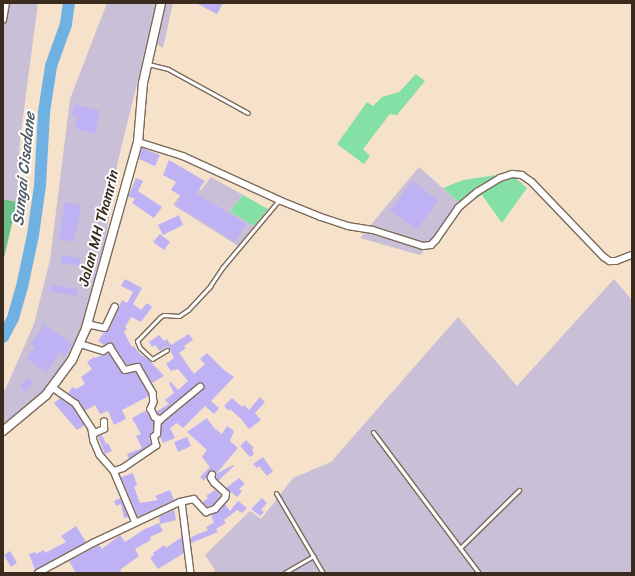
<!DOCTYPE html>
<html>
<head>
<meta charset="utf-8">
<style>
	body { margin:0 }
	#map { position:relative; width:635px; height:576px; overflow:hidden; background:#f6e1ca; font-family:Sriracha,sans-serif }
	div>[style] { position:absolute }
	.industrial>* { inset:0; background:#c9bfd7 }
	.green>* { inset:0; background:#85e0a6 }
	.forest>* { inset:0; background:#6cbe8b }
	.river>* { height:12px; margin:-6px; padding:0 6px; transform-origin:6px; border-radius:6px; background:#6fb1e3 }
	.building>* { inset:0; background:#beb2f4 }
	.roads { filter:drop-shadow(1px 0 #7c6a5a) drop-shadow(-1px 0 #7c6a5a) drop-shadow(0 1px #7c6a5a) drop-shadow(0 -1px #7c6a5a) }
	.lane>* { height:3px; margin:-1.5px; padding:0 1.5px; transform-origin:1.5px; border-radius:1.5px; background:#fff }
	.street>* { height:5.5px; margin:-2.75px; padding:0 2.75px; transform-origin:2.75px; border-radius:2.75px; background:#fff }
	.secondary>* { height:8px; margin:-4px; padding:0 4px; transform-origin:4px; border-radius:4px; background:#fff }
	span { translate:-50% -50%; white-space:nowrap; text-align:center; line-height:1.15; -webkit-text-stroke:4px #fff; paint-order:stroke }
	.street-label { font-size:15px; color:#3b2a1e }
	.water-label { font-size:16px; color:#4d5963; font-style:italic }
	.frame { position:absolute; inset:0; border:4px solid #3b2a1e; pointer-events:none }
</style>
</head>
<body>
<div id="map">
	<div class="industrial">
		<div style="clip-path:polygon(3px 3px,38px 3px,20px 140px,17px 202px,3px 199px)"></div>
		<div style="clip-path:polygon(107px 3px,173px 3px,163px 48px,148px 39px,118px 161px,91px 332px,68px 372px,28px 417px,3px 436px,3px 392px,6px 388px,34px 324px,50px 260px,70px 99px)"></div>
		<div style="clip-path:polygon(419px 167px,463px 206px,420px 255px,360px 238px)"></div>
		<div style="clip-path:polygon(211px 177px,243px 195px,230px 212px,254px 226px,238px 246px,173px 205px,190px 182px,201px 190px)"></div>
		<div style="clip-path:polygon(614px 279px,632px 300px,632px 573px,212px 573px,215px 570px,205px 555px,250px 511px,261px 519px,293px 478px,331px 462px,458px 317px,517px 386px)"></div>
	</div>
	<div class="green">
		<div style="clip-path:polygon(416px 74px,425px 81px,397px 115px,390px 114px,363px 149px,370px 156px,364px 164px,337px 144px,367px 102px,373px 106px,382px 97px,399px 92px)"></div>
		<div style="clip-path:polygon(510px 173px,527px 188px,502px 223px,482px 195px,463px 206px,443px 188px,463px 180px)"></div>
		<div style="clip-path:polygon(243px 195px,268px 209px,254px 226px,230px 212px)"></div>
	</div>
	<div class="forest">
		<div style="clip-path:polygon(3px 199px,17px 202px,3px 262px)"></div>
	</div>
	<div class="river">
		<div style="left:3px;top:337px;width:21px;rotate:-62deg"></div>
		<div style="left:13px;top:318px;width:32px;rotate:-74deg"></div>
		<div style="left:22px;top:287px;width:53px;rotate:-78.1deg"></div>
		<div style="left:33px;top:235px;width:49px;rotate:-81.9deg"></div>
		<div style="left:40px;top:186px;width:74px;rotate:-86.9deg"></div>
		<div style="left:44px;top:112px;width:47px;rotate:-81.3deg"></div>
		<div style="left:51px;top:66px;width:45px;rotate:-70.3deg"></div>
		<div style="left:66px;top:24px;width:21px;rotate:-82deg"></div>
	</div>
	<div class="building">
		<div style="clip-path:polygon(196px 3px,223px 3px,217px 14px)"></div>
		<div style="clip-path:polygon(75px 104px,100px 111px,95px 134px,75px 128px,78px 117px,72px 115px)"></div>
		<div style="clip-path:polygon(142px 148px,160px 155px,155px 166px,139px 159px)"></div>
		<div style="clip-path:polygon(169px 160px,205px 181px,196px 193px,246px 224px,235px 242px,176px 205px,181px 196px,171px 190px,176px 182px,163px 175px)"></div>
		<div style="clip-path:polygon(136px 178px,143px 181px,138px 191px,162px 207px,154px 218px,132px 203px,135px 198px,128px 197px)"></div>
		<div style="clip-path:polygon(412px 181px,438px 200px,417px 230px,390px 211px)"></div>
		<div style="clip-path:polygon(110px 183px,116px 185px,112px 201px,107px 200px)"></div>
		<div style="clip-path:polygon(65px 202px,81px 205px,74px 242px,59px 239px)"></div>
		<div style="clip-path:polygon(179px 215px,183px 225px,163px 235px,158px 225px)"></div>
		<div style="clip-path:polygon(160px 234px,170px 242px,164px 250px,153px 242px)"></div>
		<div style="clip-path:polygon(63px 255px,80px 258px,79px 266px,61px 263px)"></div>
		<div style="clip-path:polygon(125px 279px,142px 288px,133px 304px,141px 310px,147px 303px,152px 307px,141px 322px,131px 317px,125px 327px,127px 328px,124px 332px,132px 347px,134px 346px,139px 353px,151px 362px,164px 376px,152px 383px,140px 363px,127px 365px,112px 343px,104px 345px,98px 341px,104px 332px,109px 330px,122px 300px,127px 303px,133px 292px,121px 286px)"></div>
		<div style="clip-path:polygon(51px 285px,78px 289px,77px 296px,50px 291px)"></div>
		<div style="clip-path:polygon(44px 324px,72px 344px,65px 356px,59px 352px,47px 373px,27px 359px,35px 347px,31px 344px)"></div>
		<div style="clip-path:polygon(189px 334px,193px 340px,184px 346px,186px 348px,179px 353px,194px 374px,205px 364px,200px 359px,207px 353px,224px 370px,234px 377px,211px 401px,219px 408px,214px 414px,205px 406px,183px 428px,177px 423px,170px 428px,175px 438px,163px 443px,160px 437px,162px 424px,203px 390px,204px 387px,202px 383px,198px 384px,160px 415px,158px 414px,157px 411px,169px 404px,165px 400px,174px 393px,169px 383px,171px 382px,178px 390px,188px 381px,178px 369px,171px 371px,166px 364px,174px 358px,169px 348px,166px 347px,160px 351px,155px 345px,152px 347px,149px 342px,159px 335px,164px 341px,167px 339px,171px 345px)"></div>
		<div style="clip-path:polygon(109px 353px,123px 374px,136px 372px,149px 396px,122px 410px,126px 419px,114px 425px,108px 411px,100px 414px,95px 405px,85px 411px,79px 401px,68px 393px,73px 387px,76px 389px,85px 384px,81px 377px,92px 369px,87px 362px,94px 357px,95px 358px)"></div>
		<div style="clip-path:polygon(28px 377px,34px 382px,26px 392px,20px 387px)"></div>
		<div style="clip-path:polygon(260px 397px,265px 402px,255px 413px,261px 420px,249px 429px,241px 419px,230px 409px,229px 411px,224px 406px,232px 398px,242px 407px,244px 405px,249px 410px)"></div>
		<div style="clip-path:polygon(60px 398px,73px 407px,85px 425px,77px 430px,54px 403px)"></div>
		<div style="clip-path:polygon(145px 411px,154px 421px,153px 432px,149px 439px,151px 444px,129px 459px,127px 454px,142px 448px,136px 436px,141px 434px,132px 418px)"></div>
		<div style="clip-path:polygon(207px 418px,214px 428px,222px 434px,227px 426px,234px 431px,230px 441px,237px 447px,237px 449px,216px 474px,214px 471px,210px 472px,204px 481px,200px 477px,210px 467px,202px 457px,207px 450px,187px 432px)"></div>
		<div style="clip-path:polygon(102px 435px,106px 444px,108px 443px,112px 451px,105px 454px,98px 437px)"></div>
		<div style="clip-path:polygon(187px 437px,191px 446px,178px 452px,174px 442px)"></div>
		<div style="clip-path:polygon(246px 440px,254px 448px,252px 449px,254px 454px,250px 457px,240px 446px)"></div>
		<div style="clip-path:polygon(263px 457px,273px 471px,267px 476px,259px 466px,257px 468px,253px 464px)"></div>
		<div style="clip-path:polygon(233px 465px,234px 466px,218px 481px,217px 480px,216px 474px)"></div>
		<div style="clip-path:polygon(133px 473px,137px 485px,134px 487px,140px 503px,158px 500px,155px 496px,170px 490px,174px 500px,138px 517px,121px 477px)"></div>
		<div style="clip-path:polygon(239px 478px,245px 484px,239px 489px,242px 491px,237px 497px,226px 488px)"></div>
		<div style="clip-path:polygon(215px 490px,221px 496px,213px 505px,207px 507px,203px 502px,208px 498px,206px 496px)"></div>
		<div style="clip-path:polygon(121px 498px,129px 517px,124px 518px,121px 504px,116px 506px,114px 501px)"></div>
		<div style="clip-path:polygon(262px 498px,267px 503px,261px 510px,264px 512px,260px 516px,251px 509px)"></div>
		<div style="clip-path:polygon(238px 501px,247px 508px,242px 513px,237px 510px,224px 520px,226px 523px,216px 529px,218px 532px,191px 543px,191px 537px,208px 530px,206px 527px,214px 523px,211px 515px,218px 512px,225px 504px,230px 511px)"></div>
		<div style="clip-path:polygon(174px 510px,176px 520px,160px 524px,159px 517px)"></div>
		<div style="clip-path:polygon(159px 523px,163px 531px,150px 537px,151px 540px,135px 549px,139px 556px,120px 570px,122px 573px,76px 573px,69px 561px,99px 545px,102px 549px,120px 535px,125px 542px,145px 529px)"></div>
		<div style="clip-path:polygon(76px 526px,86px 542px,35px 570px,29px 554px,35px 552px,36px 554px,44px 550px,45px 553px,66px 542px,61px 536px)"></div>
		<div style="clip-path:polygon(182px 537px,184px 553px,158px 569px,150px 558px,154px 555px,153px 553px,164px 545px,166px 548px)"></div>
		<div style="clip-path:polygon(10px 551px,17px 563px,11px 567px,4px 555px)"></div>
	</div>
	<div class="roads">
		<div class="lane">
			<div style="left:148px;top:64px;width:21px;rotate:14deg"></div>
			<div style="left:168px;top:69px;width:91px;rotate:28.8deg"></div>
			<div style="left:167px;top:350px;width:17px;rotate:149deg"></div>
			<div style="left:152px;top:359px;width:16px;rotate:-137deg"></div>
			<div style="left:140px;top:348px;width:8px;rotate:-113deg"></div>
			<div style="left:137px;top:341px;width:33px;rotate:-46deg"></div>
			<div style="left:160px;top:317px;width:4px;rotate:-27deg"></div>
			<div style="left:164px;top:315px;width:15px;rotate:4deg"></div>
			<div style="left:179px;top:316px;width:11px;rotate:-34deg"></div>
			<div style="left:188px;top:310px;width:33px;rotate:-47deg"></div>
			<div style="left:210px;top:286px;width:22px;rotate:-56deg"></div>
			<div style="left:222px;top:268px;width:89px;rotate:-50deg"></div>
			<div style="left:373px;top:432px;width:176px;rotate:53.1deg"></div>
			<div style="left:276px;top:493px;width:93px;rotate:59.6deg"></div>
			<div style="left:460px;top:548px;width:83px;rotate:-44.5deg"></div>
			<div style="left:284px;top:573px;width:34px;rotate:-30deg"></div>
		</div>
		<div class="street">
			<div style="left:3px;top:20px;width:17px;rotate:-80deg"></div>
			<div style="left:138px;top:142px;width:47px;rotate:17.3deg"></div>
			<div style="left:183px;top:156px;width:106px;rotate:24.6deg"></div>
			<div style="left:279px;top:200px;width:45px;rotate:22deg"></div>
			<div style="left:321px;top:217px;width:28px;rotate:18deg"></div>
			<div style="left:348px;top:226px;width:25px;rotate:9deg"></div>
			<div style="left:373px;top:230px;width:52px;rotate:17.7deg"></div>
			<div style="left:423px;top:246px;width:8px;rotate:-7deg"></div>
			<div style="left:431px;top:245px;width:7px;rotate:-45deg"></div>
			<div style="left:436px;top:240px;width:39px;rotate:-55deg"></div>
			<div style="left:458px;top:208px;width:25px;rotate:-40deg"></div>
			<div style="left:477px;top:192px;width:27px;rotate:-31deg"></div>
			<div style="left:500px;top:178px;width:13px;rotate:-18deg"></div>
			<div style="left:512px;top:174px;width:10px;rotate:6deg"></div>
			<div style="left:522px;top:175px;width:12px;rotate:35deg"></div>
			<div style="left:532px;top:182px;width:104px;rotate:46.2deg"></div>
			<div style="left:604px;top:257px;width:7px;rotate:34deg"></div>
			<div style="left:610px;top:261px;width:6px"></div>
			<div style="left:616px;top:261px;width:17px;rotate:-21deg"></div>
			<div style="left:86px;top:328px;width:6px;rotate:-31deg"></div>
			<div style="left:91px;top:325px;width:14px;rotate:12deg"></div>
			<div style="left:105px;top:328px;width:23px;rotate:-65deg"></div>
			<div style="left:80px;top:344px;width:24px;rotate:17deg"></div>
			<div style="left:103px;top:351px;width:8px;rotate:-30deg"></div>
			<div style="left:110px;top:347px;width:27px;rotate:57deg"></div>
			<div style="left:125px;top:370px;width:13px;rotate:-13deg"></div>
			<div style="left:138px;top:367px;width:30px;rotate:60deg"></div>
			<div style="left:153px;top:393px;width:9px;rotate:84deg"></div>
			<div style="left:154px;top:402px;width:8px;rotate:113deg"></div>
			<div style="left:151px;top:409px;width:9px;rotate:63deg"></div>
			<div style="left:155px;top:417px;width:6px;rotate:31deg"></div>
			<div style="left:160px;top:420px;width:52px;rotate:-39.5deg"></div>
			<div style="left:52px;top:387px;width:29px;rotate:35deg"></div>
			<div style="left:76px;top:404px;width:35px;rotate:57deg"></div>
			<div style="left:95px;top:433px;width:10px;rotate:-24deg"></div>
			<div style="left:104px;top:429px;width:7px;rotate:-90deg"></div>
			<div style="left:92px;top:430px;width:11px;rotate:80deg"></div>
			<div style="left:94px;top:441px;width:15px;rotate:67deg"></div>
			<div style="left:100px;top:455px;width:21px;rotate:49deg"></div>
			<div style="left:114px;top:471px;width:56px;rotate:67.1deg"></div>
			<div style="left:114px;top:471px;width:9px;rotate:-18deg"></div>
			<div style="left:123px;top:468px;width:40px;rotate:-34deg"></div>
			<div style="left:156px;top:446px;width:9px;rotate:-103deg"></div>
			<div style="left:154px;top:437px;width:4px;rotate:-45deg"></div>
			<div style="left:157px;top:434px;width:15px;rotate:-86deg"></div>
			<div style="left:182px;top:502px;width:72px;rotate:82.8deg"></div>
			<div style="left:38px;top:573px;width:63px;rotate:-28.6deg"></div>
			<div style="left:93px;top:543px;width:96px;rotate:-25.2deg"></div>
			<div style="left:180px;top:502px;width:14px;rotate:-12deg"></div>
			<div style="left:194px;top:499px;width:18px;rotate:47deg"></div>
			<div style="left:206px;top:512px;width:9px;rotate:-18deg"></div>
			<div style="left:215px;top:509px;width:15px;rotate:-48deg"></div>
			<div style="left:225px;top:498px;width:4px;rotate:-76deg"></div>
			<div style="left:226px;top:494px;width:16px;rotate:-137deg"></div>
			<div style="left:214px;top:483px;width:6px;rotate:-121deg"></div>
			<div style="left:211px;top:478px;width:3px;rotate:-72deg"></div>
		</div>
		<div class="secondary">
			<div style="left:3px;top:431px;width:56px;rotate:-39.9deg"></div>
			<div style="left:46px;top:395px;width:44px;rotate:-53.4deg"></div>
			<div style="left:72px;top:360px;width:35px;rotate:-66deg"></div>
			<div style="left:86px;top:328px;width:193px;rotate:-74.4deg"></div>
			<div style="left:138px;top:142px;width:59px;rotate:-85.2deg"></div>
			<div style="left:143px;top:83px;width:82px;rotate:-77.3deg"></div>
		</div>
	</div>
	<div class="street-label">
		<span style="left:99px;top:228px;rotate:-75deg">Jalan MH Thamrin</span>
	</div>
	<div class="water-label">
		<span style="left:24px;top:169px;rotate:-84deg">Sungai Cisadane</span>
	</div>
	<div class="frame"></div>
</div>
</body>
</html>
